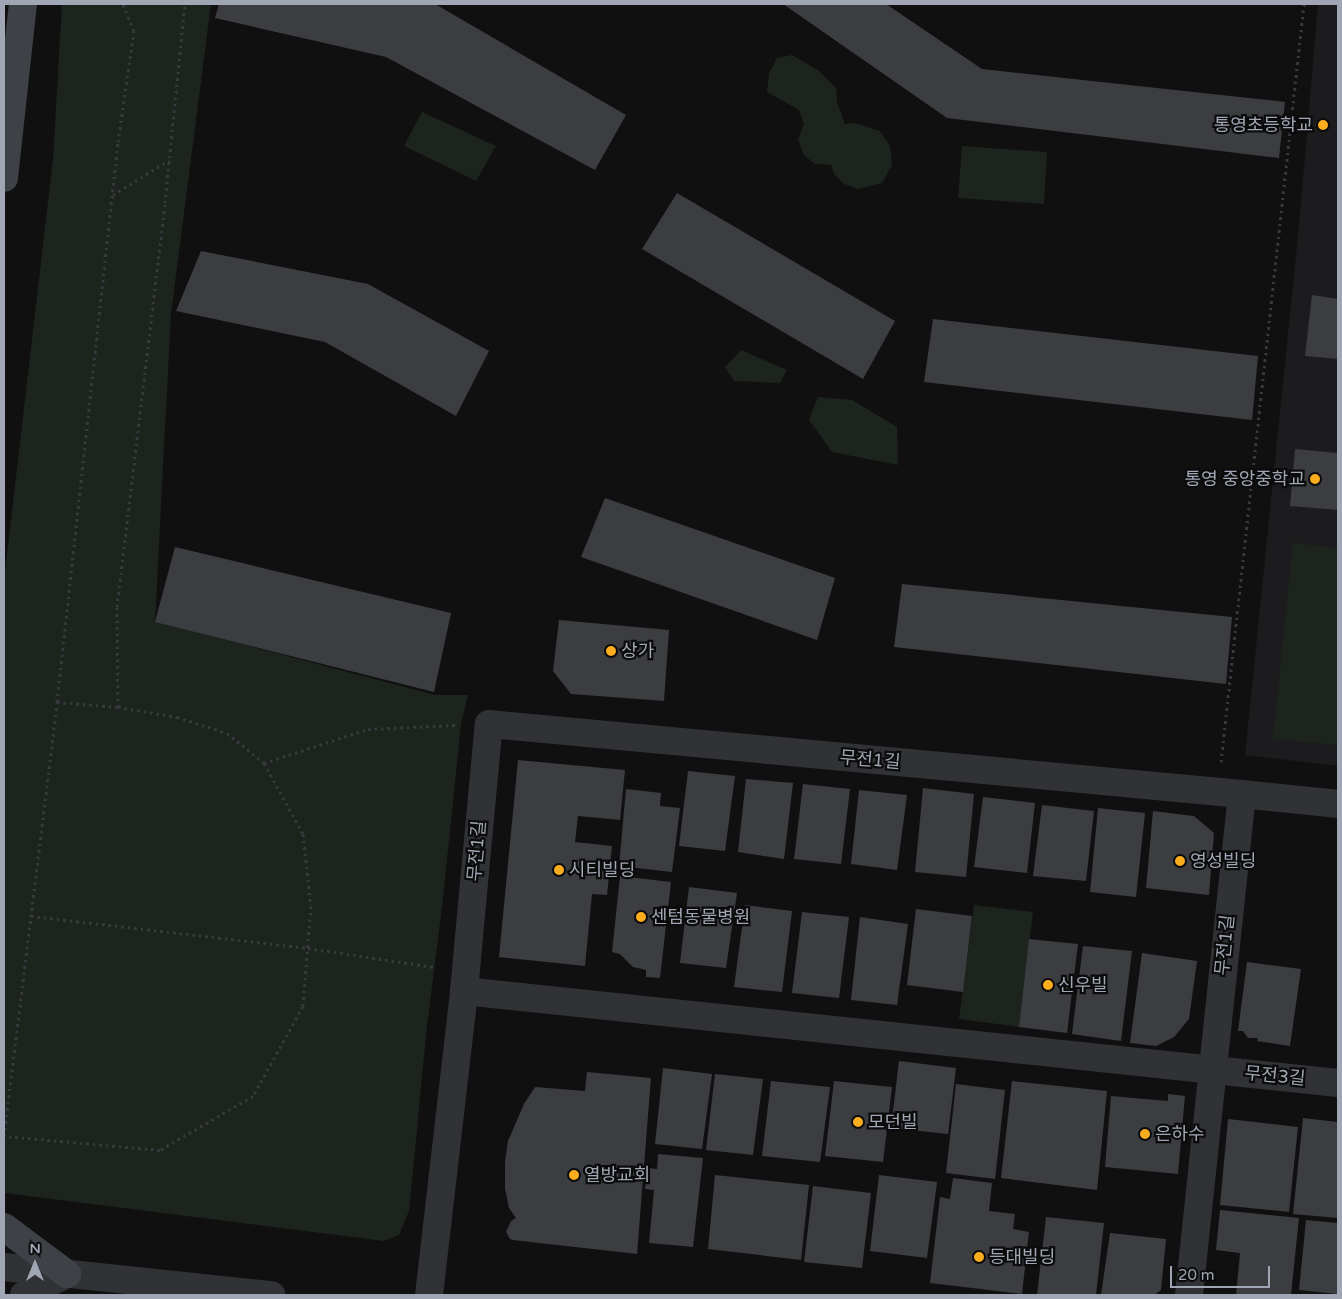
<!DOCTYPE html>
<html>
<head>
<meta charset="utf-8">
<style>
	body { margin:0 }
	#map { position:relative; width:1342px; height:1299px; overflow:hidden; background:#101011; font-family:"Varela Round","Noto Sans KR",sans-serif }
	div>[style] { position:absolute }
	.built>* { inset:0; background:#1c1c1e }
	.green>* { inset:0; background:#1c241d }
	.building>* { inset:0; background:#3c3d41 }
	.path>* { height:3px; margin-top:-1.5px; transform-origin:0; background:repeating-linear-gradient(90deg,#36393d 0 2.5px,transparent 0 6.5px) }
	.minor>* { height:28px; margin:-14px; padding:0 14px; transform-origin:14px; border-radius:14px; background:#303236 }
	.tertiary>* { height:28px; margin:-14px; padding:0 14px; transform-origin:14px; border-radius:14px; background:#303236 }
	.secondary>* { height:28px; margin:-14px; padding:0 14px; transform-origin:14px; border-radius:14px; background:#3e4146 }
	.dots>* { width:14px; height:14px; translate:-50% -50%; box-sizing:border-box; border:2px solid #0b0b0c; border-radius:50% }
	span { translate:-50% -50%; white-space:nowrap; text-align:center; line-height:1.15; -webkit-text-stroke:4.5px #0b0b0c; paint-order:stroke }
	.poi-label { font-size:18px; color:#a0a6b3 }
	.right { translate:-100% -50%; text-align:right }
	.left { translate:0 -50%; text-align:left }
	.street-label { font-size:18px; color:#a0a6b3 }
	.frame { position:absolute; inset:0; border:5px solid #a0a6b3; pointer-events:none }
	.north { position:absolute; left:10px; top:1239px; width:50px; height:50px; -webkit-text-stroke:4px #0b0b0c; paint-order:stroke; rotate:0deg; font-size:14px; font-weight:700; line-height:20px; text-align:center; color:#a0a6b3 }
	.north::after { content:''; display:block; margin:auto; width:18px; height:22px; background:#a0a6b3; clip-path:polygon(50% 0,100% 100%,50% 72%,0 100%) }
	.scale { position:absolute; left:1170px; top:1266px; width:100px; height:22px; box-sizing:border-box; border:2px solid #a0a6b3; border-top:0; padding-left:6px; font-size:15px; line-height:18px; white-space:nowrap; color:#a0a6b3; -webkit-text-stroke:4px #0b0b0c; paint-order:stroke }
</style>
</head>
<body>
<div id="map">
	<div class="built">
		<div style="clip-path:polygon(1318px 4px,1338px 4px,1338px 766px,1245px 755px,1299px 226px)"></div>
	</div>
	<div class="green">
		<div style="clip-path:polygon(62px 4px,211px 4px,171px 314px,155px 621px,435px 695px,468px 695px,461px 724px,443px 899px,427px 1026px,409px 1211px,399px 1235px,384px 1241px,4px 1193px,4px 580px,53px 159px)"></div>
		<div style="clip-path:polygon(792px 55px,819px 71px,836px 88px,837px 102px,845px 124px,855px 123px,880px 131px,890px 146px,892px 165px,882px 183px,858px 189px,844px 184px,834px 174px,831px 165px,815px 164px,804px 155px,798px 139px,804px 124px,799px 110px,767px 92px,769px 73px,777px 58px)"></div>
		<div style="clip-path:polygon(422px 112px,496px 146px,476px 181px,404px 146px)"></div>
		<div style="clip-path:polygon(962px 146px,1047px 152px,1044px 204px,958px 198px)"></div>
		<div style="clip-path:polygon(741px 350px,787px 370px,780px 383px,734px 381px,725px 367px)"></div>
		<div style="clip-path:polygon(818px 397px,852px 400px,897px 427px,898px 465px,832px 452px,809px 420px)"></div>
		<div style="clip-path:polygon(1293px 543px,1338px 548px,1338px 745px,1273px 739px)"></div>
		<div style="clip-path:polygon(974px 905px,1033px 912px,1019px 1027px,959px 1019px)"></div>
	</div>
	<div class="building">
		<div style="clip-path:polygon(219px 4px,435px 4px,626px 115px,595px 170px,386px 57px,215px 18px)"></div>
		<div style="clip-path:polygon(783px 4px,886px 4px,982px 69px,1285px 102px,1279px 158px,947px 118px)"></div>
		<div style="clip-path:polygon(677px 193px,895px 321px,863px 379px,642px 249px)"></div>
		<div style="clip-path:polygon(201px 251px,368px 284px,489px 351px,456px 416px,325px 342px,176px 311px)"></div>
		<div style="clip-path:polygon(1312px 295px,1338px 299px,1338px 359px,1305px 356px)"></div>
		<div style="clip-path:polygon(933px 319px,1258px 356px,1252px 420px,924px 382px)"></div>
		<div style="clip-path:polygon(1295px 449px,1338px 453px,1338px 510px,1290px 506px)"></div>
		<div style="clip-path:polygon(605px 498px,835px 578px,817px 640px,581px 557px)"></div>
		<div style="clip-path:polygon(175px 547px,451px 613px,434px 692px,155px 622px)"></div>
		<div style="clip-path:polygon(902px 584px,1232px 617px,1226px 684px,894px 647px)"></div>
		<div style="clip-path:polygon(559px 620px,669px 630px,664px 701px,571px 694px,553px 671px)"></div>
		<div style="clip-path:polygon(518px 760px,625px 770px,620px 820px,578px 816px,575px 842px,612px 846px,607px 895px,592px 894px,585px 966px,499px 957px)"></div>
		<div style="clip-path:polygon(688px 771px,735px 776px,725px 851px,679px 846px)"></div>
		<div style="clip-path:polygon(746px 779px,793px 783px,784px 859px,738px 852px)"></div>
		<div style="clip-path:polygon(803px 784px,850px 789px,841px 864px,794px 859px)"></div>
		<div style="clip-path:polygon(923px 788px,974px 794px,966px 877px,915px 872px)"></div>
		<div style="clip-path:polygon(626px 789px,661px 793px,660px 806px,680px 808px,672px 872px,619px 866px)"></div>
		<div style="clip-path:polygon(859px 790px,907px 795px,897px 870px,851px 864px)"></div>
		<div style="clip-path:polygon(983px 797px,1035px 803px,1027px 873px,974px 867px)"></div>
		<div style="clip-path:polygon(1042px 805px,1094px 811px,1086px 881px,1033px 876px)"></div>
		<div style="clip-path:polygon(1098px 808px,1145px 813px,1136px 897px,1090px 892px)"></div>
		<div style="clip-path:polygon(1153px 811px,1194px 816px,1214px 833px,1209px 895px,1146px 888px)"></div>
		<div style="clip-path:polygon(620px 876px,671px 882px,660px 978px,646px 977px,646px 970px,633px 967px,620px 954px,612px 952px)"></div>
		<div style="clip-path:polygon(689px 887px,737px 893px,726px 968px,680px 963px)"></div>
		<div style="clip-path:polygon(745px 905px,792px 911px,782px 992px,734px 987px)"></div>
		<div style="clip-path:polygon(916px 909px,972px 916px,963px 992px,907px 985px)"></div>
		<div style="clip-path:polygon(802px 912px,849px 917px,839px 998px,792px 993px)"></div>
		<div style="clip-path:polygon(860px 917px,908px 924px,897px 1005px,851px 1000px)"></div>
		<div style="clip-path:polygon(1029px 939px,1078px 944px,1067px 1033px,1019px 1027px)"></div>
		<div style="clip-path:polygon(1083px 946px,1132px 951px,1121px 1041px,1072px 1034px)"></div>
		<div style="clip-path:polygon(1142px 953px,1197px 961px,1189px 1019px,1174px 1037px,1156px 1046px,1130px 1043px)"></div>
		<div style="clip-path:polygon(1247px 962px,1301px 969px,1290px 1046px,1257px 1041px,1258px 1038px,1248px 1038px,1243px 1031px,1238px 1031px)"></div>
		<div style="clip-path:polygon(899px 1061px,956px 1068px,948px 1134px,891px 1128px)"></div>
		<div style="clip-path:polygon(663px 1068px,712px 1074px,702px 1149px,655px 1144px)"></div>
		<div style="clip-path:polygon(587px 1072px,651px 1078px,637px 1254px,513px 1240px,510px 1239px,506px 1232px,511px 1221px,516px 1218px,509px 1208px,505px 1188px,505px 1162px,508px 1141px,524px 1104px,535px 1087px,585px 1091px)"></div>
		<div style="clip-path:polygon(715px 1074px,763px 1079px,753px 1155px,706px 1150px)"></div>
		<div style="clip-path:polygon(771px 1081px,830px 1087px,820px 1162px,762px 1156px)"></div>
		<div style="clip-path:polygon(834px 1081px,892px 1087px,883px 1162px,825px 1156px)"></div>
		<div style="clip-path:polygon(1012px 1081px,1107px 1091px,1097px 1190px,1001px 1178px)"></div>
		<div style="clip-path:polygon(956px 1084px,1005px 1090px,995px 1179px,946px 1173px)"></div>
		<div style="clip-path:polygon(1168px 1094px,1185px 1096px,1178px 1174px,1105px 1167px,1111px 1096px,1168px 1101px)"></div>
		<div style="clip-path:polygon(1303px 1118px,1338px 1122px,1338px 1218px,1293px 1214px)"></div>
		<div style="clip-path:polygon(1228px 1119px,1298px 1127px,1289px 1212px,1220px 1205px)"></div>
		<div style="clip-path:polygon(658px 1154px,703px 1158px,693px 1247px,649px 1243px,654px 1190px,645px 1189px,648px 1168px,657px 1169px)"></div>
		<div style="clip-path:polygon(715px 1175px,809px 1185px,801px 1260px,708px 1249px)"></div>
		<div style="clip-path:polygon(879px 1175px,937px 1182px,927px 1258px,870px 1251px)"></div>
		<div style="clip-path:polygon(953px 1178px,992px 1183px,989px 1211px,1015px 1214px,1013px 1229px,1029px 1232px,1022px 1294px,930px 1283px,940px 1197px,950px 1199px)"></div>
		<div style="clip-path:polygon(813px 1186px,871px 1193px,862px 1268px,804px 1262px)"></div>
		<div style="clip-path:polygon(1220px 1210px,1299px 1218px,1291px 1295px,1236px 1295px,1240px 1253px,1216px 1250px)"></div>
		<div style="clip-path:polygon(1046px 1217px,1104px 1223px,1096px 1295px,1037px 1295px)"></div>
		<div style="clip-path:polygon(1306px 1220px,1338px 1223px,1338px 1294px,1299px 1290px)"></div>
		<div style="clip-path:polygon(1110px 1233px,1166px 1239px,1161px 1290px,1154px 1295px,1101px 1295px)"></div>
	</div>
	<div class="path">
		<div style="left:113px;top:195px;width:66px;rotate:-32deg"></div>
		<div style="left:57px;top:702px;width:61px;rotate:4.7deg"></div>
		<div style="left:118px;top:707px;width:60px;rotate:9.6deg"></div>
		<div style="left:177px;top:717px;width:52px;rotate:17.7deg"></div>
		<div style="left:227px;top:733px;width:48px;rotate:39deg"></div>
		<div style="left:264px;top:763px;width:81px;rotate:61.2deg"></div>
		<div style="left:303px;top:834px;width:72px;rotate:83.7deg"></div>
		<div style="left:311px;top:906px;width:100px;rotate:94.6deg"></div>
		<div style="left:303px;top:1006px;width:103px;rotate:119.1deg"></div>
		<div style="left:253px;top:1096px;width:108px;rotate:149.9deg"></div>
		<div style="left:160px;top:1150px;width:157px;rotate:-174.9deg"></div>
		<div style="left:4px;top:1136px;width:437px;rotate:-83deg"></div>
		<div style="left:57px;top:702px;width:563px;rotate:-83.78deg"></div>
		<div style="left:118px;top:142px;width:112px;rotate:-81.8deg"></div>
		<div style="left:134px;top:31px;width:29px;rotate:-112deg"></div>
		<div style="left:118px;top:707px;width:100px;rotate:-90.6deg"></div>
		<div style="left:117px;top:607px;width:407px;rotate:-83.2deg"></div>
		<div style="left:165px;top:203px;width:200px;rotate:-84.3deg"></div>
		<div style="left:1221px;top:762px;width:763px;rotate:-83.75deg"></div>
		<div style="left:264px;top:763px;width:109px;rotate:-18.1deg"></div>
		<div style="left:368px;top:729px;width:89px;rotate:-2.6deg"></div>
		<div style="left:31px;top:916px;width:279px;rotate:6.6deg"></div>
		<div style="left:308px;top:948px;width:127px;rotate:8.6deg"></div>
	</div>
	<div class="minor">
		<div style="left:1242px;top:794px;width:97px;rotate:5.9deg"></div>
		<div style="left:464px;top:991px;width:879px;rotate:6.01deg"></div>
		<div style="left:429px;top:1295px;width:306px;rotate:-83.4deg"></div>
		<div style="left:464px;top:991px;width:268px;rotate:-84.7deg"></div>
		<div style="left:489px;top:724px;width:756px;rotate:5.31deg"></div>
		<div style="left:1242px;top:794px;width:504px;rotate:96.04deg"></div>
	</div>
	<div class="tertiary">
		<div style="left:4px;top:1267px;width:269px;rotate:6deg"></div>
		<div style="left:24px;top:1295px;width:48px;rotate:-26deg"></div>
	</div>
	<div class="secondary">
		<div style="left:4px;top:178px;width:175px;rotate:-83.8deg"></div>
		<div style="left:4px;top:1227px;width:79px;rotate:36.7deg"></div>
	</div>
	<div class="dots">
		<div style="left:1323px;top:125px;background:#fcad1d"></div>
		<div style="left:1315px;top:479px;background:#fcad1d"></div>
		<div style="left:611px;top:651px;background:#fcad1d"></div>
		<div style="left:1180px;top:861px;background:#fcad1d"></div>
		<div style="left:559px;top:870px;background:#fcad1d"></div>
		<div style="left:641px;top:917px;background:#fcad1d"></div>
		<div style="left:1048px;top:985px;background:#fcad1d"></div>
		<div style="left:858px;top:1122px;background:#fcad1d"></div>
		<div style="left:1145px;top:1134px;background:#fcad1d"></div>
		<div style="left:574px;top:1175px;background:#fcad1d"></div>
		<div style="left:979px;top:1257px;background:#fcad1d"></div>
	</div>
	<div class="poi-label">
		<span class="right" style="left:1313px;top:125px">통영초등학교</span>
		<span class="right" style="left:1305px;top:479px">통영 중앙중학교</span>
		<span class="left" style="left:621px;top:651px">상가</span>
		<span class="left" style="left:1190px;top:861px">영성빌딩</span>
		<span class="left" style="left:569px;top:870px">시티빌딩</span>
		<span class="left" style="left:651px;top:917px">센텀동물병원</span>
		<span class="left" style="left:1058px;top:985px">신우빌</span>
		<span class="left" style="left:868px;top:1122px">모던빌</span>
		<span class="left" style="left:1155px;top:1134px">은하수</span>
		<span class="left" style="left:584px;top:1175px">열방교회</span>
		<span class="left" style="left:989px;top:1257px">등대빌딩</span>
	</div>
	<div class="street-label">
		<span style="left:870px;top:760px;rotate:5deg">무전1길</span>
		<span style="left:477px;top:851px;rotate:-85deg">무전1길</span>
		<span style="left:1225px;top:945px;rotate:-84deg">무전1길</span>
		<span style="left:1275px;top:1076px;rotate:6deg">무전3길</span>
	</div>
	<div class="frame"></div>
	<div class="north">N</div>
	<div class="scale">20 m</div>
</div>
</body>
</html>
